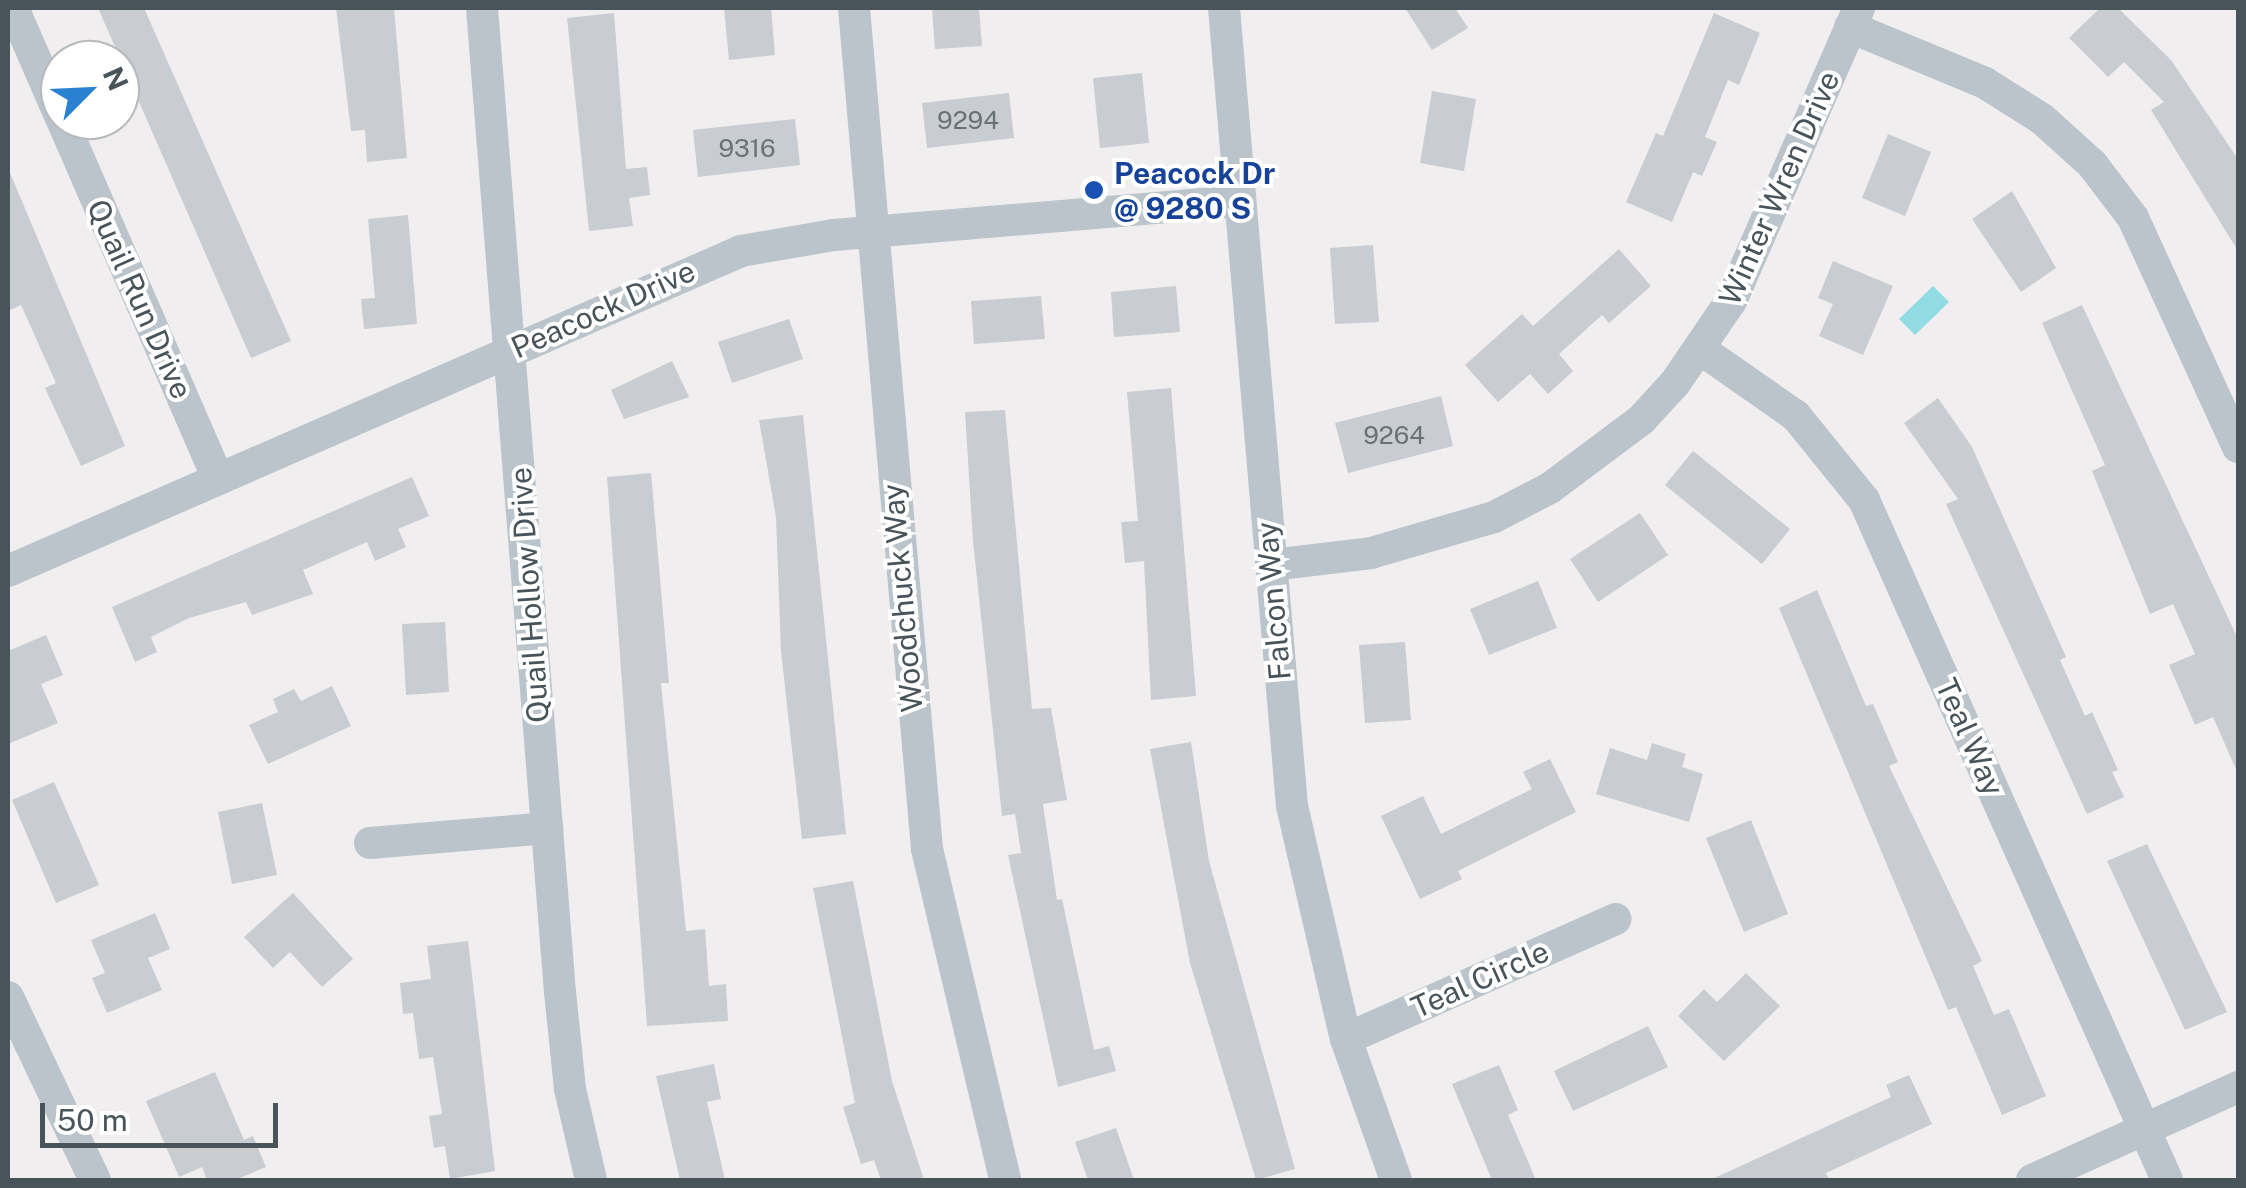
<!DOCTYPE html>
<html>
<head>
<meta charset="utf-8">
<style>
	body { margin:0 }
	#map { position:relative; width:2246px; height:1188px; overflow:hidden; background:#f1eeef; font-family:"Public Sans",sans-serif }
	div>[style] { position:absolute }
	.water>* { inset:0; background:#91dbe4 }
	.building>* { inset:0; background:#c9ccd1 }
	.minor>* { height:32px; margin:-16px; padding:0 16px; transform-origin:16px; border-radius:16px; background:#bbc4ca }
	.dots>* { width:28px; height:28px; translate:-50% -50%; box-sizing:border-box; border:5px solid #fff; border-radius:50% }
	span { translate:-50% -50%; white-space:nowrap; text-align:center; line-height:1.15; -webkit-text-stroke:8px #fff; paint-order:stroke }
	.number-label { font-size:25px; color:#687178 }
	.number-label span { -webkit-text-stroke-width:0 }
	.transit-label { font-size:30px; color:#164399; font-weight:700 }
	.left { translate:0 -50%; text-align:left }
	.street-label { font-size:30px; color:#48535a }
	.frame { position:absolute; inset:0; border:10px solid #48535a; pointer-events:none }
	.north { position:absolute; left:40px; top:40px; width:100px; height:100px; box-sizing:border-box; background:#fff; border:2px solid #b6babd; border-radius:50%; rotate:66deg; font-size:28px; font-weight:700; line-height:40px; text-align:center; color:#48535a }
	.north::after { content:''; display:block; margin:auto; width:35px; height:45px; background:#2881d1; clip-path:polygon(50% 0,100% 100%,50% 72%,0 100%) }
	.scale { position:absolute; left:40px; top:1103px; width:238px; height:45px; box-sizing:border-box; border:5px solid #48535a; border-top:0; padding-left:12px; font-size:30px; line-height:35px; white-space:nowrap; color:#48535a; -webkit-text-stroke:8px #fff; paint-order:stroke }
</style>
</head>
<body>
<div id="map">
	<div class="water">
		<div style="clip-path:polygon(1933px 286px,1949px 302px,1915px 335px,1899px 319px)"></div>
	</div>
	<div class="building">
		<div style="clip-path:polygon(98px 8px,144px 8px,291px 341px,251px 358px)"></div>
		<div style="clip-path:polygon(336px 8px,394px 8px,407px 158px,367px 162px,365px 130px,351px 131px)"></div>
		<div style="clip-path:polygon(724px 8px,771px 8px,775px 55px,729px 60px)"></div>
		<div style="clip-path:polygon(932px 8px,979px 8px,982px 46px,935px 49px)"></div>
		<div style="clip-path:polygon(1405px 8px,1455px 8px,1468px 28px,1432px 50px)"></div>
		<div style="clip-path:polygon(2100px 8px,2118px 8px,2171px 60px,2238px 159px,2238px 251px,2151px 110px,2164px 102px,2124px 62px,2108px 77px,2069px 38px)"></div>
		<div style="clip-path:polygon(614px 13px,626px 169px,647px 167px,650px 195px,629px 198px,633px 226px,589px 231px,567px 18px)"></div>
		<div style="clip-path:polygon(1714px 13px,1760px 33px,1739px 85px,1728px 80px,1705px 137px,1717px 142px,1702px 176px,1693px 172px,1672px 222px,1626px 202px,1656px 133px,1663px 136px)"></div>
		<div style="clip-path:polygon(1142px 73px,1149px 143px,1100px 148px,1093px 78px)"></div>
		<div style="clip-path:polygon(1432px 91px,1476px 99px,1464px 171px,1420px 163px)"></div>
		<div style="clip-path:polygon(1009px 93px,1014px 138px,927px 148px,922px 103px)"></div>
		<div style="clip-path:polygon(795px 119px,800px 165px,698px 177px,693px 130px)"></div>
		<div style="clip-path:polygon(1888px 134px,1931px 152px,1905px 216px,1862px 198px)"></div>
		<div style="clip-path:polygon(8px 168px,125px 446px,81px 466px,45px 388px,56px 383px,21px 305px,8px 311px)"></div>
		<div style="clip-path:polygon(2012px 191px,2056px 268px,2021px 292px,1972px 219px)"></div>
		<div style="clip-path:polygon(408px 215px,417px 324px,364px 329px,361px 299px,375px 298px,368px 219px)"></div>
		<div style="clip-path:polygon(1373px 245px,1379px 322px,1335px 324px,1330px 248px)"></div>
		<div style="clip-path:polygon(1619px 249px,1651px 286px,1609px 323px,1602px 315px,1559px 354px,1573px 371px,1548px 394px,1530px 374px,1498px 402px,1465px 365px,1522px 314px,1533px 326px)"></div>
		<div style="clip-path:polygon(1833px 261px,1893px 286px,1863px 355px,1819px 336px,1833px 304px,1818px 298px)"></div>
		<div style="clip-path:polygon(1176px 286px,1180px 332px,1114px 337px,1111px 292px)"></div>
		<div style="clip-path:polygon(1041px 296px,1045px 339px,974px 344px,971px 301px)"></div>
		<div style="clip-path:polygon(2082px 305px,2238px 639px,2238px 774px,2213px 717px,2195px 725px,2169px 665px,2195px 654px,2173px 604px,2150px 614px,2092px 471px,2105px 465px,2042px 323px)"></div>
		<div style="clip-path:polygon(789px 319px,803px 359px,732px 383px,718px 342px)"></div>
		<div style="clip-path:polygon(672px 361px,689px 397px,624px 419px,611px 390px)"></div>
		<div style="clip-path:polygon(1171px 388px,1196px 696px,1151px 700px,1144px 561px,1125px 563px,1121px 522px,1138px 521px,1127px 392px)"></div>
		<div style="clip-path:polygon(1441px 396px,1453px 446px,1348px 473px,1335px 423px)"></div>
		<div style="clip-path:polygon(1938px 398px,1972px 447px,2066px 657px,2060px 660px,2085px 716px,2092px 712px,2118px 770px,2112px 772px,2124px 797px,2087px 814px,1946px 504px,1958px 499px,1904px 423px)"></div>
		<div style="clip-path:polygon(1005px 410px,1032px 709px,1051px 708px,1067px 800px,1043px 804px,1057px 900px,1062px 899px,1094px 1050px,1109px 1046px,1116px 1071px,1058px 1087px,1008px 855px,1021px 853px,1015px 814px,1002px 816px,973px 541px,965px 412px)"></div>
		<div style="clip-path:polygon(803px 415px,846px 834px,802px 839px,781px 651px,776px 517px,759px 420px)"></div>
		<div style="clip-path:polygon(1693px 451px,1790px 529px,1762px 564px,1665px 485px)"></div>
		<div style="clip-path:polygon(651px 473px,669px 683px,661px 683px,686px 931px,705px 929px,709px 986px,726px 984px,728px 1021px,647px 1026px,607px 477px)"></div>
		<div style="clip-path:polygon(412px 477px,429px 516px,398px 529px,406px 547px,375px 561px,367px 542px,303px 570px,313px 594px,252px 615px,246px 602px,189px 618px,151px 637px,157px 652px,135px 662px,112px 607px)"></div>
		<div style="clip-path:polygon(1640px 513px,1668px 555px,1598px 602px,1570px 559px)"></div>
		<div style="clip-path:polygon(1538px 581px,1557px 628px,1489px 655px,1470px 609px)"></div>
		<div style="clip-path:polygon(1817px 590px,1866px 706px,1873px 704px,1898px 762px,1889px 766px,1982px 961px,1973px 966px,1994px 1015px,2009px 1009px,2046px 1096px,2002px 1115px,1956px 1007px,1948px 1010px,1779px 608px)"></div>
		<div style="clip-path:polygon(445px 622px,449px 692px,406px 695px,402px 624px)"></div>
		<div style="clip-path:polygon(46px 635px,63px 675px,41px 684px,58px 723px,8px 744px,8px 651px)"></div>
		<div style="clip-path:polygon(1405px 642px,1411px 720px,1365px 723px,1359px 645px)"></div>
		<div style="clip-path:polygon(332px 686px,351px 726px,268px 764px,249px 725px,278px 712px,273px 699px,294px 689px,301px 701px)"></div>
		<div style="clip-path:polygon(1191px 742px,1209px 861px,1295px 1169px,1256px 1180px,1190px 963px,1150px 749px)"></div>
		<div style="clip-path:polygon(1652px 743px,1686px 754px,1682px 767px,1703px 774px,1689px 822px,1596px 794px,1610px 748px,1647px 760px)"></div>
		<div style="clip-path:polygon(1550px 759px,1576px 812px,1458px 871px,1462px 879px,1420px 899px,1381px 816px,1423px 796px,1441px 834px,1532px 789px,1523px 772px)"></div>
		<div style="clip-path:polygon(54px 782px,99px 885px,56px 903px,12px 800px)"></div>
		<div style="clip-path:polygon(262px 803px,277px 875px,232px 884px,218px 812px)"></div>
		<div style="clip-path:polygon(1751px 820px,1788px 914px,1744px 932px,1706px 838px)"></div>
		<div style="clip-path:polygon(2147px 844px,2227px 1012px,2185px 1030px,2107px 861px)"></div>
		<div style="clip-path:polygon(853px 881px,892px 1081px,924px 1180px,881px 1180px,874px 1160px,861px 1164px,843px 1107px,855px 1103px,813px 888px)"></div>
		<div style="clip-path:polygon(293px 893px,353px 959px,322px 987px,290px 952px,273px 968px,244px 937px)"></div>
		<div style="clip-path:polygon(155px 913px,170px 949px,148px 958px,162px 990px,107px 1013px,92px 978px,105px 973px,91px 940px)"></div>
		<div style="clip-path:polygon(468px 941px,495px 1171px,450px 1179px,445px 1146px,434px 1148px,429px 1116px,442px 1114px,433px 1057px,419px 1059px,413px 1013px,403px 1014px,400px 983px,431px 979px,427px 946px)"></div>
		<div style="clip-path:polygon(1746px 973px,1780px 1006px,1724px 1061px,1678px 1016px,1704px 989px,1717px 1002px)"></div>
		<div style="clip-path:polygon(1648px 1026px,1668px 1067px,1573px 1111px,1554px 1071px)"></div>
		<div style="clip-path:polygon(714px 1064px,721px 1099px,707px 1102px,725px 1180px,680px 1180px,656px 1076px)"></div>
		<div style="clip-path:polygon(1499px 1065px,1518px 1110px,1508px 1115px,1536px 1180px,1492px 1180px,1452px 1084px)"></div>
		<div style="clip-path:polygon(215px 1072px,244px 1140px,253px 1136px,266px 1167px,235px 1180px,207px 1180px,202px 1167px,179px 1177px,146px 1101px)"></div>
		<div style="clip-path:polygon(1909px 1075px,1932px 1124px,1826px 1173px,1829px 1180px,1710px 1180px,1891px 1097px,1886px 1085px)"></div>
		<div style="clip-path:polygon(1116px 1128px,1134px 1180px,1088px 1180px,1075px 1142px)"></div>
	</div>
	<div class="minor">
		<div style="left:13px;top:8px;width:118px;rotate:66.5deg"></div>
		<div style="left:482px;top:8px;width:987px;rotate:85.47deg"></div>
		<div style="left:560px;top:992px;width:98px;rotate:84.1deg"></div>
		<div style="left:570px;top:1089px;width:93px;rotate:77deg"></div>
		<div style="left:854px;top:8px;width:844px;rotate:85.04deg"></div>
		<div style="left:927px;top:849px;width:340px;rotate:76.7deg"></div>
		<div style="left:1224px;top:8px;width:801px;rotate:85.13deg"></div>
		<div style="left:1292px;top:806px;width:239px;rotate:77deg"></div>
		<div style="left:1346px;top:1039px;width:150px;rotate:70.5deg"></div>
		<div style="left:1850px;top:27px;width:146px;rotate:22.5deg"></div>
		<div style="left:1985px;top:83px;width:67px;rotate:32.3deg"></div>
		<div style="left:2042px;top:119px;width:67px;rotate:42deg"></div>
		<div style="left:2092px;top:164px;width:68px;rotate:52.8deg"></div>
		<div style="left:2133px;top:218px;width:252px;rotate:65.4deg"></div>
		<div style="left:62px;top:120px;width:391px;rotate:66.5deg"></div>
		<div style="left:1700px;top:349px;width:117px;rotate:34.9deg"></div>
		<div style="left:1796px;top:416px;width:108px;rotate:51deg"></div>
		<div style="left:1864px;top:500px;width:744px;rotate:65.98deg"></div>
		<div style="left:1271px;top:565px;width:101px;rotate:-6.8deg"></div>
		<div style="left:1371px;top:553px;width:128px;rotate:-16.3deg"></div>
		<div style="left:1494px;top:517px;width:63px;rotate:-27.4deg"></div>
		<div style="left:1550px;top:488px;width:114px;rotate:-36.8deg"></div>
		<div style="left:1641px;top:420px;width:50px;rotate:-47.4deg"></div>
		<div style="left:1675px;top:383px;width:99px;rotate:-55.7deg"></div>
		<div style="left:1731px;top:301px;width:320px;rotate:-66.4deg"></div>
		<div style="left:8px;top:571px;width:800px;rotate:-23.58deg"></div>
		<div style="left:741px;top:251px;width:94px;rotate:-9.8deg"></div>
		<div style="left:834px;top:235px;width:406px;rotate:-4.8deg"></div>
		<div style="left:370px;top:843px;width:178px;rotate:-4.8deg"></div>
		<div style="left:8px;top:997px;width:203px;rotate:64.6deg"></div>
		<div style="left:1346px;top:1039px;width:295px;rotate:-24deg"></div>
		<div style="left:2032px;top:1180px;width:226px;rotate:-24.3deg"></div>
	</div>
	<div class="dots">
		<div style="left:1094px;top:190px;background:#1a4fb4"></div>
	</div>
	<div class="number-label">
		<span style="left:968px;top:120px">9294</span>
		<span style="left:747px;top:148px">9316</span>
		<span style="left:1394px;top:435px">9264</span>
	</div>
	<div class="transit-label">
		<span class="left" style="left:1114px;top:190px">Peacock Dr<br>@ 9280 S</span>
	</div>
	<div class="street-label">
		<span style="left:1779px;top:188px;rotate:-66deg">Winter Wren Drive</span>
		<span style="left:140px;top:299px;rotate:66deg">Quail Run Drive</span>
		<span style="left:603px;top:309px;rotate:-24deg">Peacock Drive</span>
		<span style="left:529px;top:595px;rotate:-94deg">Quail Hollow Drive</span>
		<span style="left:902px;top:598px;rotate:-95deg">Woodchuck Way</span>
		<span style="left:1273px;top:601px;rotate:-95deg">Falcon Way</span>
		<span style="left:1970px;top:737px;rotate:66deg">Teal Way</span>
		<span style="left:1480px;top:979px;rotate:-24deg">Teal Circle</span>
	</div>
	<div class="frame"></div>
	<div class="north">N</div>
	<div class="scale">50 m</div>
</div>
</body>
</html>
